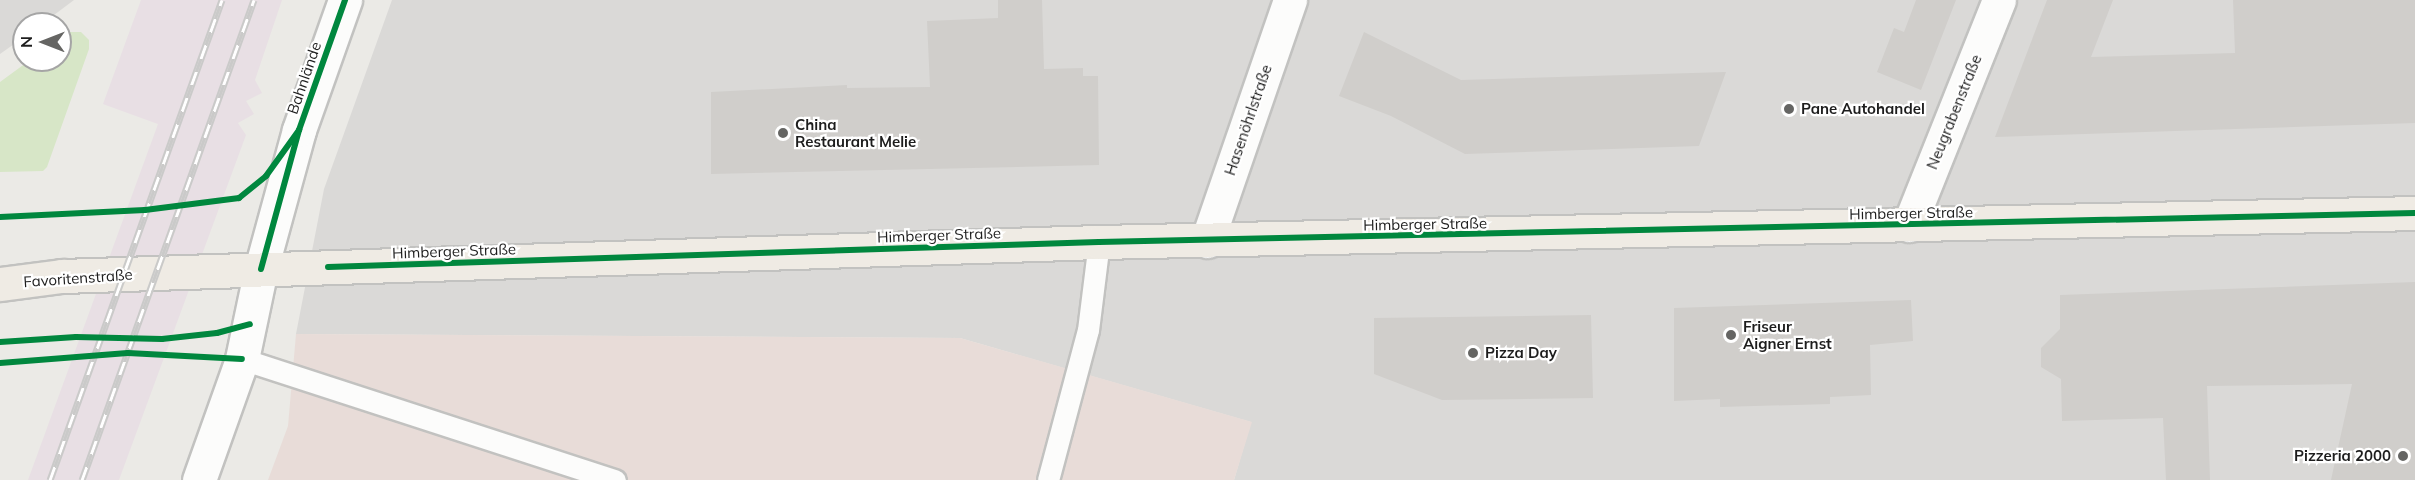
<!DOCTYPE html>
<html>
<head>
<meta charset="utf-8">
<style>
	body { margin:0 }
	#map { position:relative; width:2415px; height:480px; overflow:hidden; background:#ebeae6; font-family:Mulish,sans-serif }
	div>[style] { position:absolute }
	.residential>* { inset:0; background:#dad9d7 }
	.commercial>* { inset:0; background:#e8dcd8 }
	.industrial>* { inset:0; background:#e8dfe4 }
	.grass>* { inset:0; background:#d7e6c7 }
	.building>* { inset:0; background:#d0cecb }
	.roads { filter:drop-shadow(2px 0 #c2c2c0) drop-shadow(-2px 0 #c2c2c0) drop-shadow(0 2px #c2c2c0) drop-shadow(0 -2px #c2c2c0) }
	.service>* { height:21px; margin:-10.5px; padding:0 10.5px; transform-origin:10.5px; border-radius:10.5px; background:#fcfcfb }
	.minor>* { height:33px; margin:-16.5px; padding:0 16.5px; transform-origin:16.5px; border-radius:16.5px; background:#fcfcfb }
	.primary>* { height:33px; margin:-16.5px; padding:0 16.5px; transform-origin:16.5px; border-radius:16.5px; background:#efebe4 }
	.rail>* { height:7px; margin-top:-3.5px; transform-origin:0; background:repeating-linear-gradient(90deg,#fff 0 14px,#cacac9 0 28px); box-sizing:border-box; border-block:2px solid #cacac9 }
	.cycleway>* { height:6px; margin:-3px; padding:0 3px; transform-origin:3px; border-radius:3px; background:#00873e }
	.dots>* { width:16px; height:16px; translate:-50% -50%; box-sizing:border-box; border:3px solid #fff; border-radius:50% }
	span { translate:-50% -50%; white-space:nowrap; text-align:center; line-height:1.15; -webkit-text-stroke:4.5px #fff; paint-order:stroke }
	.street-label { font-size:15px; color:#1d1d1d }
	.poi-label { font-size:15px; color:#1d1d1d; font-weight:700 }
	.left { translate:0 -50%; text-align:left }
	.right { translate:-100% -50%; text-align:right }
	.north { position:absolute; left:12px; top:12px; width:60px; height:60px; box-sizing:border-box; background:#fff; border:2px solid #a5a5a5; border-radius:50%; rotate:270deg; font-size:16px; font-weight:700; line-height:24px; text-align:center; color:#1d1d1d }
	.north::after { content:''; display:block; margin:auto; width:21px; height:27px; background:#656563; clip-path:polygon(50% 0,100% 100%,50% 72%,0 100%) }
</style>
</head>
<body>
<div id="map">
	<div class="residential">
		<div style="clip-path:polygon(0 0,74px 0,42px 24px,24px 24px,24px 37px,0 54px)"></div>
		<div style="clip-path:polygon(392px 0,2415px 0,2415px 480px,1234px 480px,1251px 422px,960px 338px,296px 334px,324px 189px)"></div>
	</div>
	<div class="commercial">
		<div style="clip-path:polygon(296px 334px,960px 338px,1252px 422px,1234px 480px,268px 480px,288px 426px)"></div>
	</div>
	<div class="industrial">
		<div style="clip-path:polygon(141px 0,282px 0,255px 80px,262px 93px,246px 101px,254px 114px,238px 123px,246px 135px,119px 480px,28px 480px,158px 124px,103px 104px)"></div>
	</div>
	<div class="grass">
		<div style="clip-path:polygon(70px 32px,81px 32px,89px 40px,89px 49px,47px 167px,43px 171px,0 172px,0 82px,30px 60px,60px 60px,60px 39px)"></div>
	</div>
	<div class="building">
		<div style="clip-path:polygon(998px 0,1042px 0,1044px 69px,1083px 68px,1083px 76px,1098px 76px,1099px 165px,711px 174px,711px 92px,847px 85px,847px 88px,930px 87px,927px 21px,998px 18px)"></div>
		<div style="clip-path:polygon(1916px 0,1956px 0,1921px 90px,1877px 72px,1894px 28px,1904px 32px)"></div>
		<div style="clip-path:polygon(2047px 0,2113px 0,2091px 57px,2235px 53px,2233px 0,2415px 0,2415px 123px,1995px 137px)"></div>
		<div style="clip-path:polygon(1364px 32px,1461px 80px,1726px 72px,1699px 146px,1465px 154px,1391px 116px,1339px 96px)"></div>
		<div style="clip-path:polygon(2415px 282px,2415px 480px,2331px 480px,2352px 384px,2207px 386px,2210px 480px,2166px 480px,2163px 418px,2062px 421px,2061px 379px,2041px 367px,2041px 348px,2060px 329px,2060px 295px)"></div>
		<div style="clip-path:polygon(1911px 300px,1913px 341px,1870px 345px,1871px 395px,1830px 397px,1830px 404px,1720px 407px,1720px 399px,1674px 401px,1674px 308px)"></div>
		<div style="clip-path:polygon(1591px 315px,1593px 398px,1442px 400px,1374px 374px,1374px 318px)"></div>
	</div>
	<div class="roads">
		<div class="service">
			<div style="left:242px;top:359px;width:392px;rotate:18deg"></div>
			<div style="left:1048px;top:480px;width:155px;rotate:-75.1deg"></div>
			<div style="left:1088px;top:330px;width:89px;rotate:-82.9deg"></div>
		</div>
		<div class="minor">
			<div style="left:1909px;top:225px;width:242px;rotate:-68.2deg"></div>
			<div style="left:1207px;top:241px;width:255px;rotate:-71deg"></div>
			<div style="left:199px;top:480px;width:128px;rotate:-70.4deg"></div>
			<div style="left:242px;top:359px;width:92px;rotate:-78.1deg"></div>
			<div style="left:261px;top:269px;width:144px;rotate:-74.7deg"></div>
			<div style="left:299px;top:130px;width:138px;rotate:-70.5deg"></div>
		</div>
		<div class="primary">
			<div style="left:0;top:284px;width:63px;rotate:-7.4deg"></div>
			<div style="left:62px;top:276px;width:1038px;rotate:-1.88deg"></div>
			<div style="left:1099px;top:242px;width:1316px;rotate:-1.26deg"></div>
		</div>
	</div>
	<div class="rail">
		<div style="left:50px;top:480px;width:510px;rotate:-70.29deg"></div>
		<div style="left:82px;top:480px;width:510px;rotate:-70.29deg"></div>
	</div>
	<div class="cycleway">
		<div style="left:0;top:217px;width:145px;rotate:-2.8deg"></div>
		<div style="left:145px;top:210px;width:95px;rotate:-7.3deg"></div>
		<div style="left:239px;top:198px;width:35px;rotate:-39deg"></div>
		<div style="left:266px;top:176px;width:57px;rotate:-54.3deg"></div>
		<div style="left:328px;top:267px;width:771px;rotate:-1.86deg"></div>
		<div style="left:1099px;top:242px;width:1316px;rotate:-1.26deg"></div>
		<div style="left:261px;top:269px;width:144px;rotate:-74.7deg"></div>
		<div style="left:299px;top:130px;width:138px;rotate:-70.5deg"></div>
		<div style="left:0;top:342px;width:76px;rotate:-3.8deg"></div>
		<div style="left:76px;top:337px;width:86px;rotate:1.3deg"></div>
		<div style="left:162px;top:339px;width:55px;rotate:-6.2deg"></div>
		<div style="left:217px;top:333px;width:34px;rotate:-15deg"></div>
		<div style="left:0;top:363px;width:128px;rotate:-4.5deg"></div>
		<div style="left:128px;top:353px;width:114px;rotate:3deg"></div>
	</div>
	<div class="dots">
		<div style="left:1789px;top:109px;background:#656563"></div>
		<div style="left:783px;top:133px;background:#656563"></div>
		<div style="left:1731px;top:335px;background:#656563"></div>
		<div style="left:1473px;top:353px;background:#656563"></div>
		<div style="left:2403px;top:456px;background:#656563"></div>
	</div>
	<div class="street-label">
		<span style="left:304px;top:78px;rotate:-71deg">Bahnlände</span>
		<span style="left:1954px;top:112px;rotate:-68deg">Neugrabenstraße</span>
		<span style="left:1248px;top:120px;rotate:-71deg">Hasenöhrlstraße</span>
		<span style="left:1911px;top:213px;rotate:-1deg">Himberger Straße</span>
		<span style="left:1425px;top:224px;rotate:-1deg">Himberger Straße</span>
		<span style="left:939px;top:235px;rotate:-2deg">Himberger Straße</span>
		<span style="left:454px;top:251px;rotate:-2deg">Himberger Straße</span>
		<span style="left:78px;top:278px;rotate:-4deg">Favoritenstraße</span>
	</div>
	<div class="poi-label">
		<span class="left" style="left:1801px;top:109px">Pane Autohandel</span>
		<span class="left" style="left:795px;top:133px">China<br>Restaurant Melie</span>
		<span class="left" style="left:1743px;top:335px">Friseur<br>Aigner Ernst</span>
		<span class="left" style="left:1485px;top:353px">Pizza Day</span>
		<span class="right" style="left:2391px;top:456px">Pizzeria 2000</span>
	</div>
	<div class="north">N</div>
</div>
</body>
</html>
